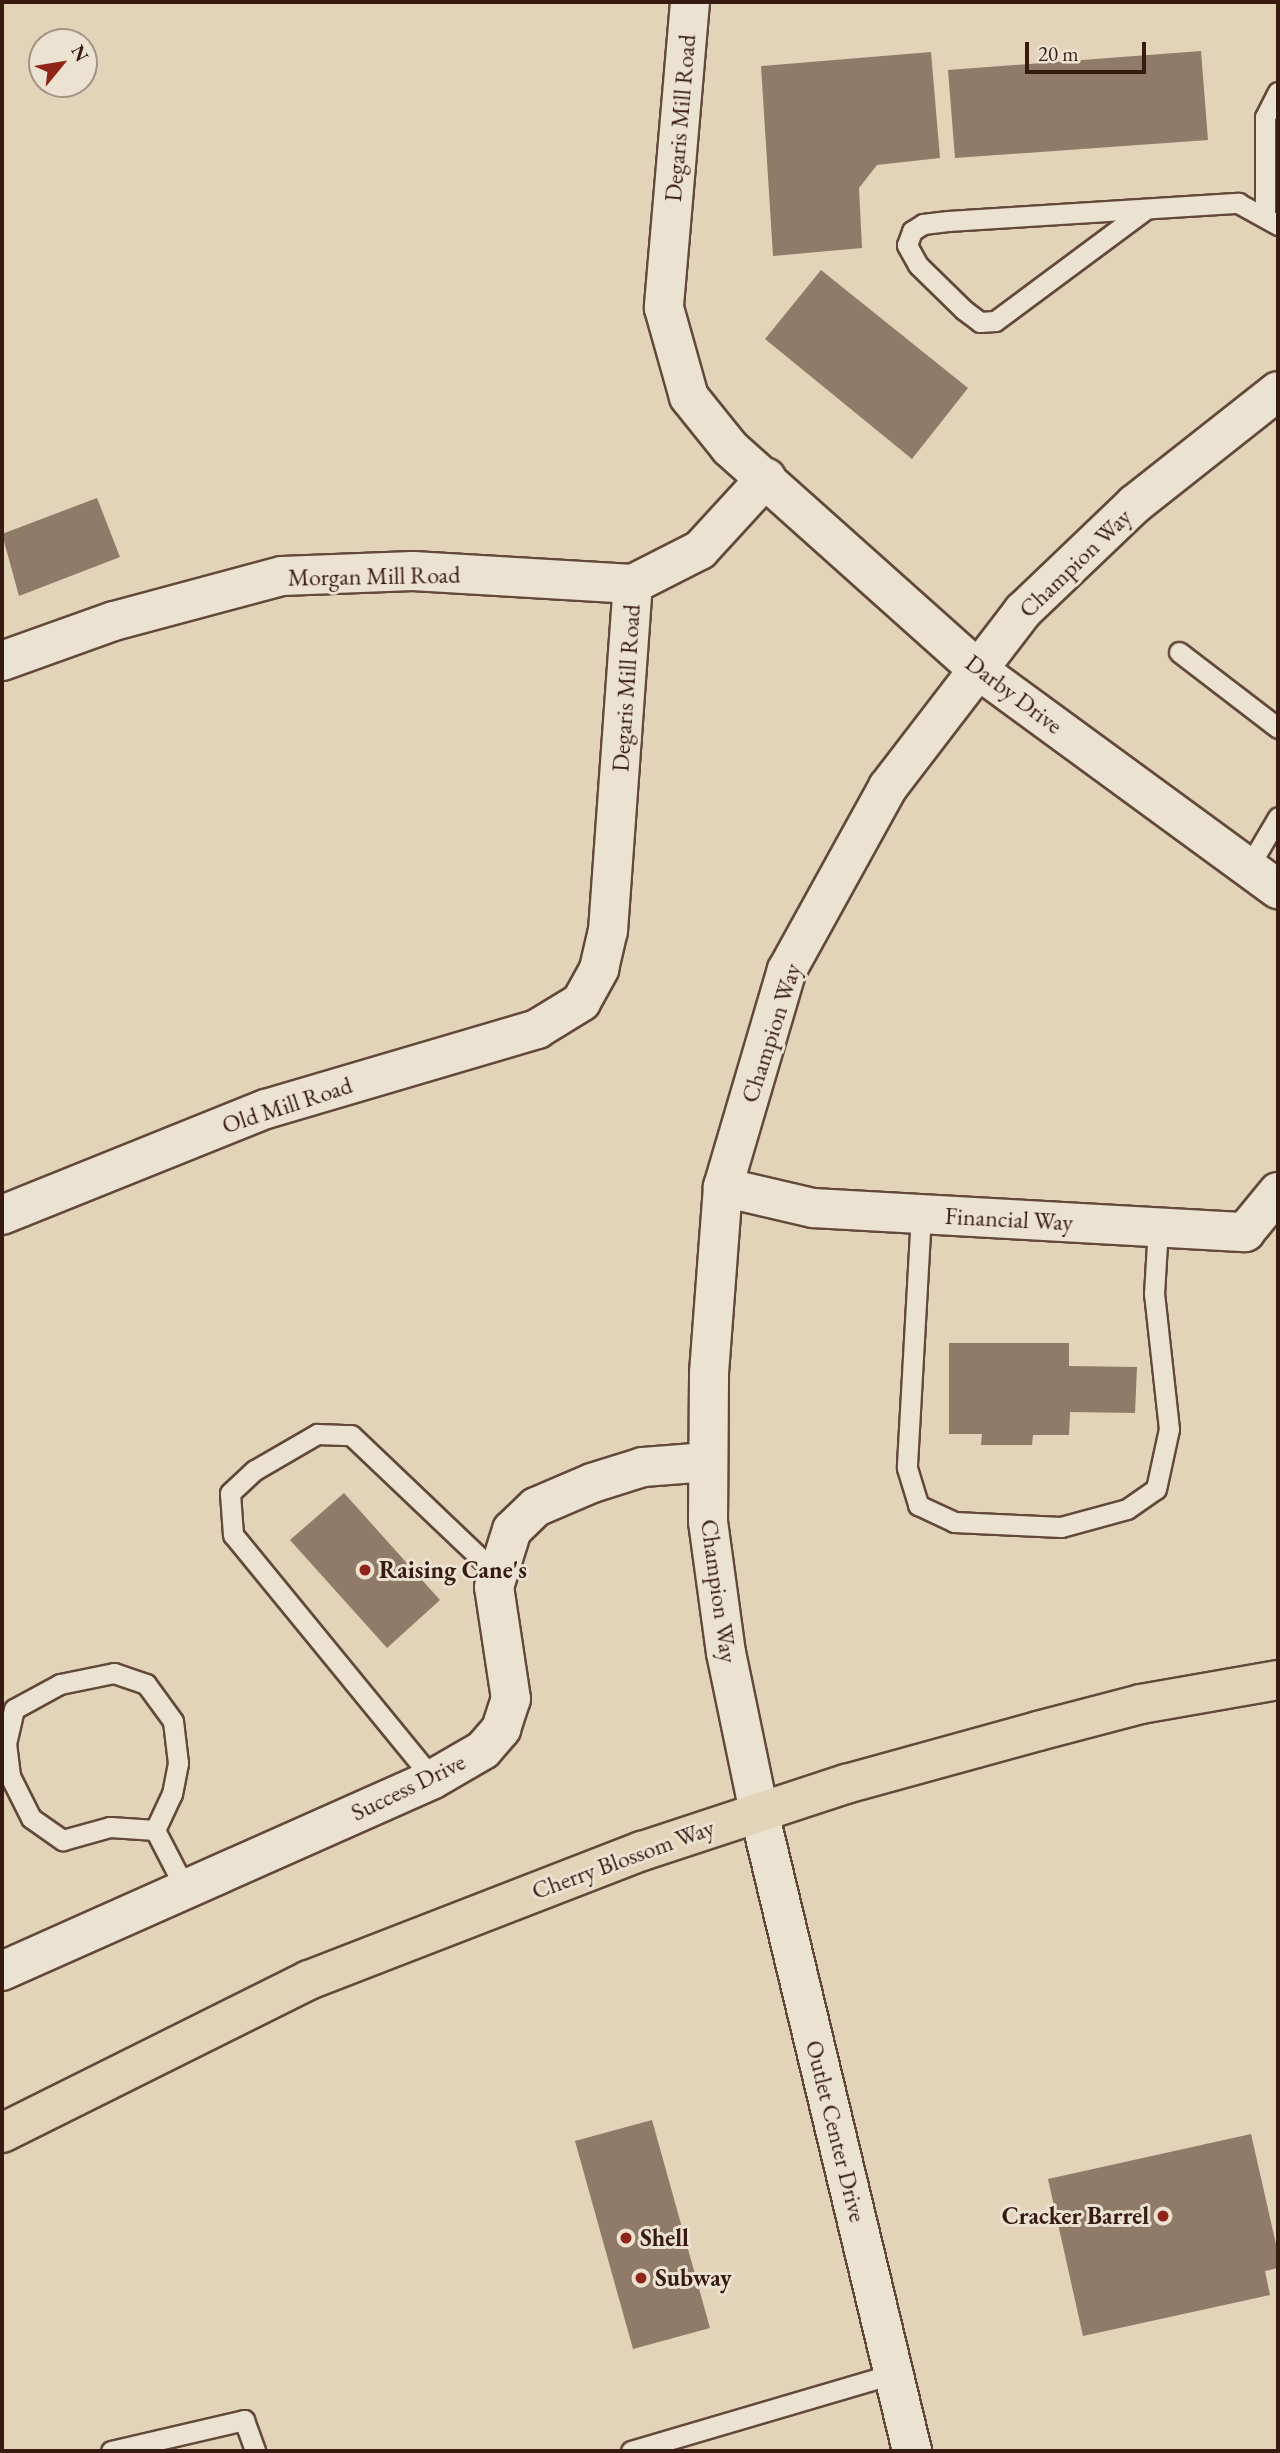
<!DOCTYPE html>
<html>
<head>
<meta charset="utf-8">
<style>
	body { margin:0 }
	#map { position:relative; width:1280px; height:2453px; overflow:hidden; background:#e2d3b9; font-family:"EB Garamond",serif }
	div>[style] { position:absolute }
	.building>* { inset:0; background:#907b68 }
	.roads { filter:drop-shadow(2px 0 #62493a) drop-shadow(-2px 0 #62493a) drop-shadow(0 2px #62493a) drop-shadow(0 -2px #62493a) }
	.lane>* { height:19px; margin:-9.5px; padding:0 9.5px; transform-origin:9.5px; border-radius:9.5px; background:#ece2d2 }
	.street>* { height:38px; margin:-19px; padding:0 19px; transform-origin:19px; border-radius:19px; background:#ece2d2 }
	.secondary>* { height:38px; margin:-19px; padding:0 19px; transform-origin:19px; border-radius:19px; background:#ece2d2 }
	.highway>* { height:38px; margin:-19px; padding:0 19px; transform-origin:19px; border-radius:19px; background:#e2d3b9 }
	.dots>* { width:19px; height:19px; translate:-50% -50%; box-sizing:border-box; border:4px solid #ece2d2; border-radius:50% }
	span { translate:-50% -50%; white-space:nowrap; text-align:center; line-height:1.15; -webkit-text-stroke:6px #ece2d2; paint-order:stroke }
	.street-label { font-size:24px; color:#381b10 }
	.poi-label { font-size:24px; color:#381b10; font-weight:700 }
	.left { translate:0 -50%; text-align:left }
	.right { translate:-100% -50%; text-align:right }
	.frame { position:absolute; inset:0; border:4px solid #381b10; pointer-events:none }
	.north { position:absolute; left:28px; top:28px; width:70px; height:70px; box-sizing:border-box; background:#ece2d2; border:2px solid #a49284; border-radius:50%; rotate:60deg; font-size:19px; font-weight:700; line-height:28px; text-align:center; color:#381b10 }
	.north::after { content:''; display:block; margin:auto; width:24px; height:32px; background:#8f2418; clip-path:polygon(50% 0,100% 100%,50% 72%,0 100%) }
	.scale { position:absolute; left:1025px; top:42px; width:121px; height:32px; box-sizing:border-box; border:4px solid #381b10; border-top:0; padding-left:9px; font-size:21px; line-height:24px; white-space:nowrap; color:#381b10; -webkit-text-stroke:5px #ece2d2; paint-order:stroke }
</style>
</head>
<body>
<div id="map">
	<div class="building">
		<div style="clip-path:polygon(1201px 51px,1208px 140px,955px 158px,948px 70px)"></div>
		<div style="clip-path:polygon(931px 52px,940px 158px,877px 165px,859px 188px,862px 248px,773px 256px,761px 66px)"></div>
		<div style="clip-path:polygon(821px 270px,968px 388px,912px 459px,765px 339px)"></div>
		<div style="clip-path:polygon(97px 498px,120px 557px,19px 596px,2px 534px)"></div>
		<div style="clip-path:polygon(949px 1343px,1069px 1343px,1069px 1366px,1137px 1367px,1135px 1413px,1070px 1412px,1069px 1435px,1033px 1435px,1032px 1445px,981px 1445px,982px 1434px,949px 1434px)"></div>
		<div style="clip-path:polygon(344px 1493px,440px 1600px,387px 1648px,290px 1540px)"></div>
		<div style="clip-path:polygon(652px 2120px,710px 2328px,633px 2349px,575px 2141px)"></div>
		<div style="clip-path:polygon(1251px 2134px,1278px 2253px,1278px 2268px,1265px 2271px,1270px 2295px,1083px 2336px,1048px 2179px)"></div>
	</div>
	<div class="roads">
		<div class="lane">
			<div style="left:1146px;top:209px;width:188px;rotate:143.4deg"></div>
			<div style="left:995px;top:321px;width:15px;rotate:176deg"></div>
			<div style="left:980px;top:322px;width:20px;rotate:-143deg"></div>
			<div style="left:964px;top:310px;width:64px;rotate:-135.6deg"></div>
			<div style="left:918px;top:265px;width:23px;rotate:-119deg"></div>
			<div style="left:907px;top:245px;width:15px;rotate:-70deg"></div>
			<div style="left:912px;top:231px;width:13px;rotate:-32deg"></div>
			<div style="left:923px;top:224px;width:25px;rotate:-7deg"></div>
			<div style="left:948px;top:221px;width:291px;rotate:-3.6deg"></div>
			<div style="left:1238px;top:203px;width:46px;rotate:28.8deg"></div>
			<div style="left:1265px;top:212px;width:95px;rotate:-90deg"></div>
			<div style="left:1265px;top:117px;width:28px;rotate:-63deg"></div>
			<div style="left:1179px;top:652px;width:125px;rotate:37.5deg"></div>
			<div style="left:1248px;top:868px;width:59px;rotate:-59.5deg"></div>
			<div style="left:921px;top:1214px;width:254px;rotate:93.2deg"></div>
			<div style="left:907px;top:1468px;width:39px;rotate:73deg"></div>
			<div style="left:918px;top:1505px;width:40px;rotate:25deg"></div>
			<div style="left:954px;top:1522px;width:107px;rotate:2.7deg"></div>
			<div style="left:1061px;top:1527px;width:68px;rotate:-15.3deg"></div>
			<div style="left:1127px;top:1509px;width:35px;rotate:-35deg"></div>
			<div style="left:1156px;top:1489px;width:61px;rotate:-77.8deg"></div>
			<div style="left:1169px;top:1429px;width:136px;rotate:-96.3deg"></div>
			<div style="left:1154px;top:1294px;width:67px;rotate:-86.6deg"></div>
			<div style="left:433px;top:1779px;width:315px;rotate:-129.3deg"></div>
			<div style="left:233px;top:1535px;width:42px;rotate:-94.1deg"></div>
			<div style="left:230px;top:1493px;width:34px;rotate:-43deg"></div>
			<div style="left:255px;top:1470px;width:72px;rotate:-30.1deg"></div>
			<div style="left:317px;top:1434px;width:34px;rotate:2deg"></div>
			<div style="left:351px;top:1435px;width:200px;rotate:43.6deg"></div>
			<div style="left:155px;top:1830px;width:40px;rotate:-65deg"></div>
			<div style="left:172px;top:1794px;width:32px;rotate:-79deg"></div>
			<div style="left:178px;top:1763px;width:42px;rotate:-96.8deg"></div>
			<div style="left:173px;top:1721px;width:46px;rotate:-126.1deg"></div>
			<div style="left:146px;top:1684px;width:34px;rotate:-161deg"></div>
			<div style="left:114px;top:1673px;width:55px;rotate:168.5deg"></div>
			<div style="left:60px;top:1684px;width:52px;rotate:151.5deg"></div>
			<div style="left:14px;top:1709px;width:35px;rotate:103deg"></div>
			<div style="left:6px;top:1743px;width:33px;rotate:83deg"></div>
			<div style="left:10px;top:1776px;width:47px;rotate:63.4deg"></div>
			<div style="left:31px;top:1818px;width:39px;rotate:35deg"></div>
			<div style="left:63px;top:1840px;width:49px;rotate:-15.5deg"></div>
			<div style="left:110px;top:1827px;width:45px;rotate:3.8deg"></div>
			<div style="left:155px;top:1830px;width:68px;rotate:62.7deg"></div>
			<div style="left:111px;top:2451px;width:137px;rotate:-13.1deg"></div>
			<div style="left:244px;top:2420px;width:33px;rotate:70deg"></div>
			<div style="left:631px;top:2451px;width:276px;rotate:-16.4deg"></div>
		</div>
		<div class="street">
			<div style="left:690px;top:2px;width:307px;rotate:94.9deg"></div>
			<div style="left:664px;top:308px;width:92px;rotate:74.3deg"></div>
			<div style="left:689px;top:397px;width:65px;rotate:51.2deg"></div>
			<div style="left:730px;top:448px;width:331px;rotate:41.8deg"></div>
			<div style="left:977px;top:669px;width:373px;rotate:36.2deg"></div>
			<div style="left:2px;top:661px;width:119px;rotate:-19.7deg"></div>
			<div style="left:114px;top:621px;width:174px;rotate:-15deg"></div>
			<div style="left:282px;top:576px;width:131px;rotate:-2.2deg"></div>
			<div style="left:413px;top:571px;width:220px;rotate:3.4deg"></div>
			<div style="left:633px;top:584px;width:75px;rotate:-26.9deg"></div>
			<div style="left:700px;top:550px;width:98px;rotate:-47.5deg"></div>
			<div style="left:723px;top:1187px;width:92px;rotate:13.1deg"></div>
			<div style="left:813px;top:1208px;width:433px;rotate:3.2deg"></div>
			<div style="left:1245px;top:1232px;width:52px;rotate:-50.5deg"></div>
			<div style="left:2px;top:1215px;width:284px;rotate:-21.9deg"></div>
			<div style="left:266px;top:1109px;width:283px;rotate:-16.4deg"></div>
			<div style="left:537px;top:1029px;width:52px;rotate:-31.5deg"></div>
			<div style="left:581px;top:1002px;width:38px;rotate:-61deg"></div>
			<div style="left:599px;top:969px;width:39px;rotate:-77deg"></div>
			<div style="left:608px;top:931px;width:348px;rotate:-85.9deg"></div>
			<div style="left:759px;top:1812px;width:657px;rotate:76.53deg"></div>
			<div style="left:2px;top:1971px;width:472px;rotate:-24deg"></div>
			<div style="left:433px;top:1779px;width:58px;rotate:-30.1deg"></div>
			<div style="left:483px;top:1750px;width:28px;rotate:-49deg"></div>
			<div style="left:501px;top:1729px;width:32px;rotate:-72deg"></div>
			<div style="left:511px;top:1699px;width:113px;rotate:-98.6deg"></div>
			<div style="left:494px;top:1587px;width:60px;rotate:-72.5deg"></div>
			<div style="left:512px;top:1530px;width:33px;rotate:-44deg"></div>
			<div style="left:536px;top:1507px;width:61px;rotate:-23.2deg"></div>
			<div style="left:592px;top:1483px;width:53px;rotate:-17.4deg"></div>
			<div style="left:643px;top:1467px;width:65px;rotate:-4.4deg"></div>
		</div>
		<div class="secondary">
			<div style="left:759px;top:1812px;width:162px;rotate:-101.7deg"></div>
			<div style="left:726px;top:1653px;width:132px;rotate:-97.8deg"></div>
			<div style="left:708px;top:1522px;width:149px;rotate:-89.6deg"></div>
			<div style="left:709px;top:1373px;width:187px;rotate:-85.7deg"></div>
			<div style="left:723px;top:1187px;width:226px;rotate:-73.6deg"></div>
			<div style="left:787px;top:970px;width:209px;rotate:-61.1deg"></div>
			<div style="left:888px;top:787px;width:222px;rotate:-52.5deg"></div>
			<div style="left:1023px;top:611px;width:155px;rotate:-43.7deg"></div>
			<div style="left:1135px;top:504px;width:182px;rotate:-38.3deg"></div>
		</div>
		<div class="highway">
			<div style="left:2px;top:2133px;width:343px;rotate:-26.5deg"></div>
			<div style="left:309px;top:1980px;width:357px;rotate:-21.2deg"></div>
			<div style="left:642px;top:1851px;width:215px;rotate:-18.2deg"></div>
			<div style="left:846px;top:1784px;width:199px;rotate:-15.4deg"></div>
			<div style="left:1038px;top:1731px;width:106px;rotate:-14.7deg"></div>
			<div style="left:1141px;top:1704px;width:139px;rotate:-9.9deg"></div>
		</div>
	</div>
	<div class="dots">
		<div style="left:365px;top:1570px;background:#8f2418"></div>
		<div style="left:1163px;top:2216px;background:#8f2418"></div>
		<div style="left:626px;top:2238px;background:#8f2418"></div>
		<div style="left:641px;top:2278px;background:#8f2418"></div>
	</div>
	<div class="street-label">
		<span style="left:680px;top:118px;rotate:-85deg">Degaris Mill Road</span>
		<span style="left:1075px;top:563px;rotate:-44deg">Champion Way</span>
		<span style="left:374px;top:576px;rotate:-1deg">Morgan Mill Road</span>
		<span style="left:626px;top:688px;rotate:-86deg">Degaris Mill Road</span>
		<span style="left:1014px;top:694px;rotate:37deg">Darby Drive</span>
		<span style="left:771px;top:1033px;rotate:-72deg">Champion Way</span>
		<span style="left:287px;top:1105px;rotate:-18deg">Old Mill Road</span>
		<span style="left:1009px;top:1219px;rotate:3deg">Financial Way</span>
		<span style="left:719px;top:1591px;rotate:82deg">Champion Way</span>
		<span style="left:408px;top:1787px;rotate:-26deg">Success Drive</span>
		<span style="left:623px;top:1859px;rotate:-20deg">Cherry Blossom Way</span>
		<span style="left:836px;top:2131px;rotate:76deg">Outlet Center Drive</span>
	</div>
	<div class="poi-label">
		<span class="left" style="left:379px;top:1570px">Raising Cane's</span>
		<span class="right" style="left:1149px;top:2216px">Cracker Barrel</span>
		<span class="left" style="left:640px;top:2238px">Shell</span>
		<span class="left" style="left:655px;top:2278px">Subway</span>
	</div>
	<div class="frame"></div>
	<div class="north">N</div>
	<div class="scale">20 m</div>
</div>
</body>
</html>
